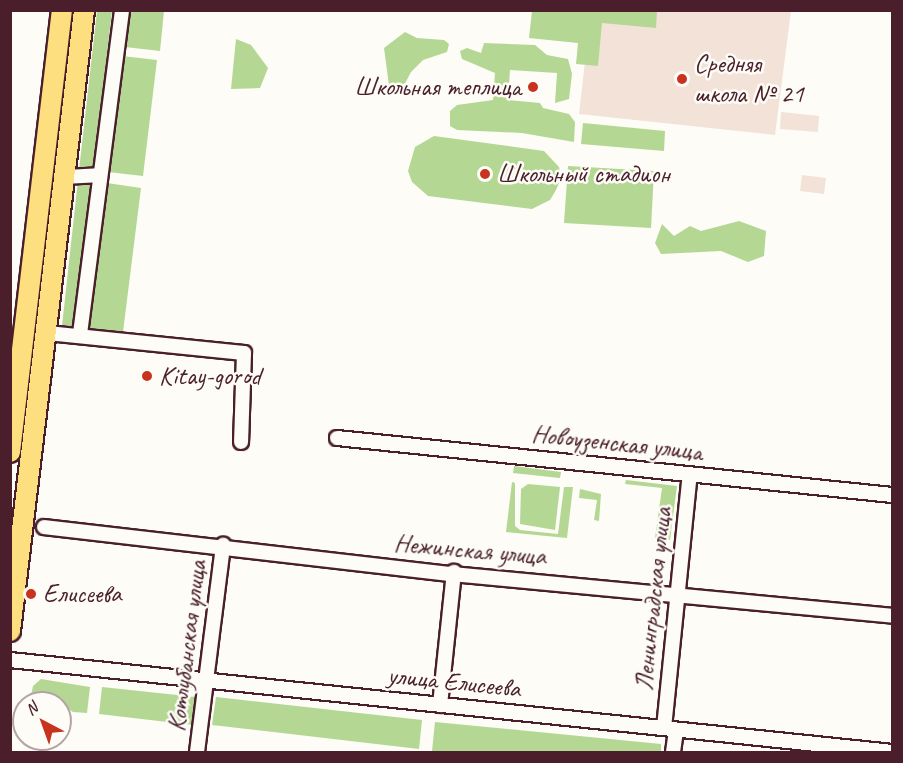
<!DOCTYPE html>
<html>
<head>
<meta charset="utf-8">
<style>
	body { margin:0 }
	#map { position:relative; width:903px; height:763px; overflow:hidden; background:#fdfcf7; font-family:Caveat,sans-serif }
	div>[style] { position:absolute }
	.built>* { inset:0; background:#f2e2d8 }
	.green>* { inset:0; background:#b4d893 }
	.roads { filter:drop-shadow(2px 0 #4a1f2b) drop-shadow(-2px 0 #4a1f2b) drop-shadow(0 2px #4a1f2b) drop-shadow(0 -2px #4a1f2b) }
	.minor>* { height:14px; margin:-7px; padding:0 7px; transform-origin:7px; border-radius:7px; background:#fdfcf7 }
	.highway>* { height:20px; margin:-10px; padding:0 10px; transform-origin:10px; border-radius:10px; background:#fddf80 }
	.dots>* { width:16px; height:16px; translate:-50% -50%; box-sizing:border-box; border:3px solid #fdfcf7; border-radius:50% }
	span { translate:-50% -50%; white-space:nowrap; text-align:center; line-height:1.15; -webkit-text-stroke:5px #fdfcf7; paint-order:stroke }
	.poi-label { font-size:26px; color:#4a1f2b }
	.left { translate:0 -50%; text-align:left }
	.right { translate:-100% -50%; text-align:right }
	.street-label { font-size:26px; color:#4a1f2b }
	.frame { position:absolute; inset:0; border:12px solid #4a1f2b; pointer-events:none }
	.north { position:absolute; left:12px; top:691px; width:60px; height:60px; box-sizing:border-box; background:#fdfcf7; border:2px solid #b5a4a5; border-radius:50%; rotate:319deg; font-size:16px; font-weight:700; line-height:24px; text-align:center; color:#4a1f2b }
	.north::after { content:''; display:block; margin:auto; width:21px; height:27px; background:#c8321e; clip-path:polygon(50% 0,100% 100%,50% 72%,0 100%) }
</style>
</head>
<body>
<div id="map">
	<div class="built">
		<div style="clip-path:polygon(540px 11px,791px 11px,775px 135px,579px 114px,587px 44px,537px 38px)"></div>
		<div style="clip-path:polygon(781px 112px,819px 116px,818px 132px,780px 129px)"></div>
		<div style="clip-path:polygon(802px 175px,826px 178px,824px 194px,800px 191px)"></div>
	</div>
	<div class="green">
		<div style="clip-path:polygon(97px 11px,112px 11px,93px 172px,79px 170px)"></div>
		<div style="clip-path:polygon(129px 11px,164px 11px,160px 51px,125px 47px)"></div>
		<div style="clip-path:polygon(532px 11px,532px 10px,657px 11px,656px 28px,602px 23px,598px 66px,576px 64px,578px 43px,529px 38px)"></div>
		<div style="clip-path:polygon(405px 32px,417px 38px,444px 40px,449px 44px,447px 52px,423px 60px,411px 72px,400px 93px,390px 93px,384px 48px)"></div>
		<div style="clip-path:polygon(236px 39px,251px 45px,268px 68px,260px 88px,231px 89px)"></div>
		<div style="clip-path:polygon(484px 43px,535px 45px,547px 55px,568px 59px,572px 74px,569px 99px,555px 103px,557px 73px,510px 70px,508px 100px,540px 103px,543px 108px,569px 114px,575px 122px,574px 142px,522px 133px,457px 130px,450px 126px,450px 111px,457px 105px,493px 100px,495px 73px,462px 59px,460px 51px,467px 48px,481px 53px)"></div>
		<div style="clip-path:polygon(122px 56px,157px 60px,143px 176px,108px 172px)"></div>
		<div style="clip-path:polygon(583px 123px,665px 131px,664px 151px,581px 144px)"></div>
		<div style="clip-path:polygon(434px 136px,544px 151px,559px 167px,561px 178px,556px 190px,550px 200px,532px 209px,428px 196px,412px 182px,408px 171px,415px 147px)"></div>
		<div style="clip-path:polygon(568px 166px,654px 171px,651px 228px,564px 223px)"></div>
		<div style="clip-path:polygon(78px 180px,91px 182px,75px 327px,62px 326px)"></div>
		<div style="clip-path:polygon(107px 183px,141px 188px,123px 332px,89px 329px)"></div>
		<div style="clip-path:polygon(739px 221px,766px 231px,764px 256px,748px 262px,721px 251px,661px 254px,655px 243px,662px 224px,674px 236px,690px 226px,701px 231px)"></div>
		<div style="clip-path:polygon(514px 466px,561px 472px,560px 478px,513px 473px)"></div>
		<div style="clip-path:polygon(626px 480px,677px 486px,670px 540px,655px 538px,662px 488px,625px 484px)"></div>
		<div style="clip-path:polygon(512px 482px,515px 483px,515px 526px,520px 530px,558px 534px,564px 487px,573px 487px,567px 538px,506px 532px)"></div>
		<div style="clip-path:polygon(528px 484px,560px 487px,555px 530px,520px 524px,521px 489px)"></div>
		<div style="clip-path:polygon(580px 489px,601px 494px,599px 521px,594px 520px,597px 500px,579px 498px)"></div>
		<div style="clip-path:polygon(41px 679px,90px 687px,87px 713px,73px 712px,60px 703px,30px 700px,33px 686px)"></div>
		<div style="clip-path:polygon(102px 687px,196px 697px,193px 725px,99px 714px)"></div>
		<div style="clip-path:polygon(216px 697px,422px 720px,419px 749px,212px 725px)"></div>
		<div style="clip-path:polygon(435px 722px,661px 744px,661px 752px,432px 751px)"></div>
	</div>
	<div class="roads">
		<div class="minor">
			<div style="left:65px;top:177px;width:35px;rotate:-3deg"></div>
			<div style="left:47px;top:333px;width:198px;rotate:5.8deg"></div>
			<div style="left:244px;top:353px;width:89px;rotate:91.9deg"></div>
			<div style="left:80px;top:334px;width:327px;rotate:-82.6deg"></div>
			<div style="left:337px;top:438px;width:558px;rotate:5.86deg"></div>
			<div style="left:44px;top:527px;width:410px;rotate:6.6deg"></div>
			<div style="left:451px;top:574px;width:443px;rotate:5.4deg"></div>
			<div style="left:10px;top:660px;width:887px;rotate:5.95deg"></div>
			<div style="left:440px;top:705px;width:134px;rotate:-84deg"></div>
			<div style="left:664px;top:728px;width:255px;rotate:-84.2deg"></div>
			<div style="left:197px;top:752px;width:209px;rotate:-82.8deg"></div>
			<div style="left:673px;top:752px;width:22px;rotate:-82deg"></div>
		</div>
		<div class="highway">
			<div style="left:10px;top:452px;width:445px;rotate:-83.3deg"></div>
			<div style="left:10px;top:631px;width:625px;rotate:-83.2deg"></div>
		</div>
	</div>
	<div class="dots">
		<div style="left:682px;top:79px;background:#c8321e"></div>
		<div style="left:533px;top:87px;background:#c8321e"></div>
		<div style="left:485px;top:174px;background:#c8321e"></div>
		<div style="left:147px;top:376px;background:#c8321e"></div>
		<div style="left:31px;top:594px;background:#c8321e"></div>
	</div>
	<div class="poi-label">
		<span class="left" style="left:694px;top:79px">Средняя<br>школа № 21</span>
		<span class="right" style="left:521px;top:87px">Школьная теплица</span>
		<span class="left" style="left:497px;top:174px">Школьный стадион</span>
		<span class="left" style="left:159px;top:376px">Kitay-gorod</span>
		<span class="left" style="left:43px;top:594px">Елисеева</span>
	</div>
	<div class="street-label">
		<span style="left:617px;top:443px;rotate:6deg">Новоузенская улица</span>
		<span style="left:470px;top:550px;rotate:5deg">Нежинская улица</span>
		<span style="left:653px;top:599px;rotate:-84deg">Ленинградская улица</span>
		<span style="left:187px;top:646px;rotate:-83deg">Котлубанская улица</span>
		<span style="left:454px;top:682px;rotate:6deg">улица Елисеева</span>
	</div>
	<div class="frame"></div>
	<div class="north">N</div>
</div>
</body>
</html>
